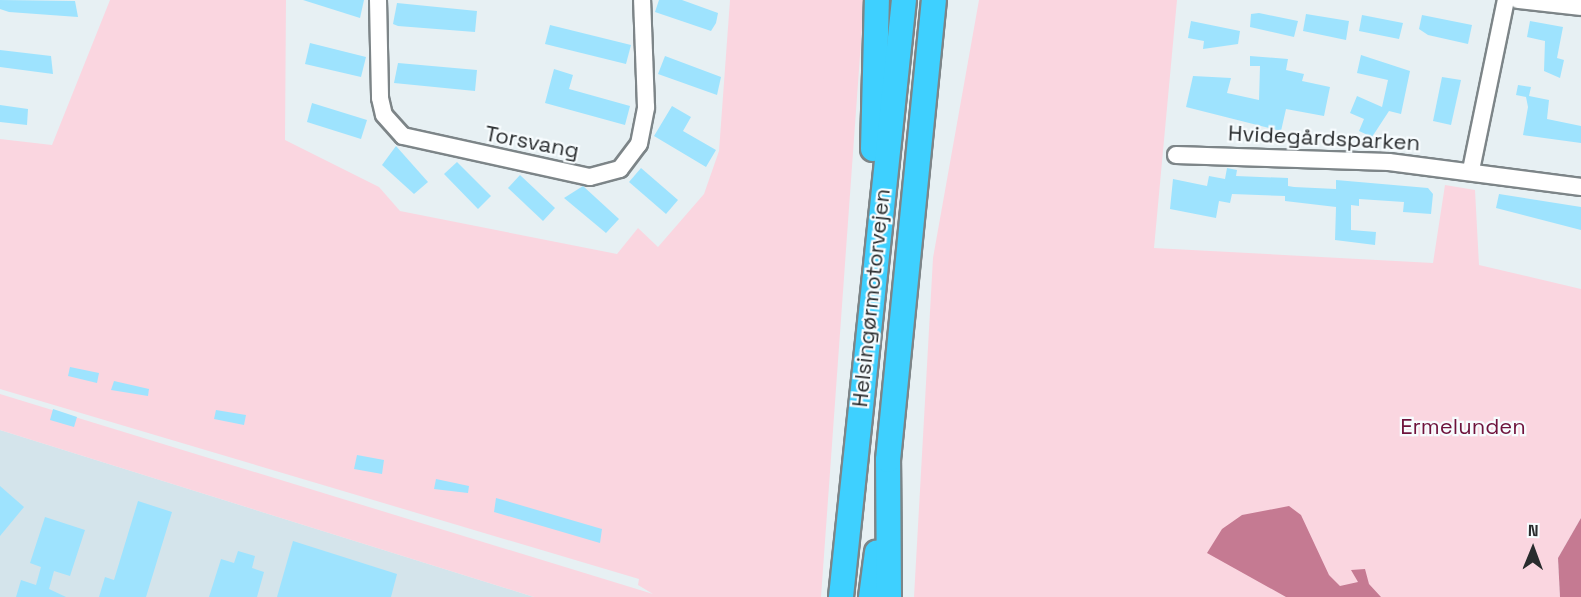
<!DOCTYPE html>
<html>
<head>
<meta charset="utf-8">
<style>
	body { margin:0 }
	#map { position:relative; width:1581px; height:597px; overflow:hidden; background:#e7f0f3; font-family:"Space Grotesk",sans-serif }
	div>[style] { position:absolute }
	.built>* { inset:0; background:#d4e4eb }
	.green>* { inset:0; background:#fad6e0 }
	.water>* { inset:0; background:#c57a92 }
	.building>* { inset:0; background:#9ee3fe }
	.roads { filter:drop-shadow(2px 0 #7d8588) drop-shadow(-2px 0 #7d8588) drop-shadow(0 2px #7d8588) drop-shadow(0 -2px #7d8588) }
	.minor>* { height:16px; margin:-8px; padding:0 8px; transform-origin:8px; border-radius:8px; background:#fff }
	.highway>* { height:24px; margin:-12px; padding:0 12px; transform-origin:12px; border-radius:12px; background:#3ed0ff }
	span { translate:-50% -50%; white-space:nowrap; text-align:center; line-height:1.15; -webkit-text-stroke:4.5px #f7fcfe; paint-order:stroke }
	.street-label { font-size:22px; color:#292c2e }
	.park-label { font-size:22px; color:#6e133c }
	.north { position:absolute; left:1503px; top:519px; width:60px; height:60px; -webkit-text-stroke:4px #f7fcfe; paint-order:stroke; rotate:1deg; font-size:16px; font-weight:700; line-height:24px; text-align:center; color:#292c2e }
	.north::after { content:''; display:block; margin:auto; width:21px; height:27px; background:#292c2e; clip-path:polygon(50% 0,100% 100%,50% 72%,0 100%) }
</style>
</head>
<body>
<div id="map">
	<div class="built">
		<div style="clip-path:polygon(0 430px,534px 597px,0 597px)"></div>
	</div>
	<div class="green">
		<div style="clip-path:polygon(110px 0,286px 0,285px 140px,379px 187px,400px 211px,617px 254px,638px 228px,658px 247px,704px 194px,719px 151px,730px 0,864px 0,821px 597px,534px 597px,0 430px,0 394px,653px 594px,638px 585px,639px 579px,0 389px,0 139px,52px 145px)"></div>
		<div style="clip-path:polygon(979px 0,1177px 0,1154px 248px,1433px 263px,1445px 185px,1475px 190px,1479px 265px,1581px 289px,1581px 518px,1558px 558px,1560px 597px,914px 597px,933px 258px)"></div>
	</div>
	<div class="water">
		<div style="clip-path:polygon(1289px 506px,1301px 515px,1329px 575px,1340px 586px,1358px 582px,1351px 570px,1365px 569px,1369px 584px,1381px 597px,1286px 597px,1207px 553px,1222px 529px,1242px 515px)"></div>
		<div style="clip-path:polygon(1581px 518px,1581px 597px,1560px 597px,1558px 558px)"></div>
	</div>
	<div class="building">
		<div style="clip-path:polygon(0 0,75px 1px,78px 17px,9px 12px,0 9px)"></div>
		<div style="clip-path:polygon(303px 0,364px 0,360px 18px)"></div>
		<div style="clip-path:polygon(659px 0,682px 0,718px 13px,716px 23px,711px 31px,655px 12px)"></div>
		<div style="clip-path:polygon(397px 3px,477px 11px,475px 32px,398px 26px,393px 24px)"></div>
		<div style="clip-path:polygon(1259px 13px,1298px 21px,1294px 37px,1250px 27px,1251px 14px)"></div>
		<div style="clip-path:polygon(1306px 14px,1349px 21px,1346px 40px,1303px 31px)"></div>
		<div style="clip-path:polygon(1362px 15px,1403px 23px,1399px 39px,1359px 31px)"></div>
		<div style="clip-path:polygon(1422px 15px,1472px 25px,1468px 44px,1428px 35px,1419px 29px)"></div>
		<div style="clip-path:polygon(1191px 21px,1240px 31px,1238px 44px,1203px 49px,1204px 41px,1188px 38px)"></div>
		<div style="clip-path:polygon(1530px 21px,1563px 27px,1557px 58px,1564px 60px,1560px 78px,1544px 71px,1545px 41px,1527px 37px)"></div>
		<div style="clip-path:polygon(550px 25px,631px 45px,626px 64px,545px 44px)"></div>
		<div style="clip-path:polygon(310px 43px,366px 57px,361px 77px,305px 64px)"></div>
		<div style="clip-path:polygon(0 50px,51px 56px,53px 74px,0 67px)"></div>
		<div style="clip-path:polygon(1361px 55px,1410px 71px,1401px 114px,1389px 111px,1372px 137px,1359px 131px,1364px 119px,1350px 113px,1357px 96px,1382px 107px,1388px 80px,1357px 73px)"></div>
		<div style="clip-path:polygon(665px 56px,721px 77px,717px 95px,658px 74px)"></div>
		<div style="clip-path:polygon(1250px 56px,1288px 59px,1286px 70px,1304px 74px,1302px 81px,1330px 87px,1324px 116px,1286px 109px,1281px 131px,1186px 107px,1193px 76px,1231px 78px,1227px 93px,1259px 100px,1260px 66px,1250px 66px)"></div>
		<div style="clip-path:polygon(398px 63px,477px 70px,475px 91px,394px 83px)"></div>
		<div style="clip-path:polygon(554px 69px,573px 75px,569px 89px,630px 106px,625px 125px,545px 103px)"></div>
		<div style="clip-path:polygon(1442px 77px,1461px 80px,1451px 125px,1433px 121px)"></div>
		<div style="clip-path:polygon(1518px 85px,1531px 87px,1529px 96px,1549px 100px,1547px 119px,1581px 126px,1581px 143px,1523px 135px,1528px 107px,1526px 97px,1516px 95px)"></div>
		<div style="clip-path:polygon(312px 103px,367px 120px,361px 139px,307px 122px)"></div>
		<div style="clip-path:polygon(0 105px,28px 109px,27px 125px,0 122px)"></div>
		<div style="clip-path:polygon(672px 106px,691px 117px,683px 131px,716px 150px,706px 167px,654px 136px)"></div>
		<div style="clip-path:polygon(396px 146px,428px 182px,414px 194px,382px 165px)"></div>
		<div style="clip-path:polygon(457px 162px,491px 196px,478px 209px,444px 174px)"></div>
		<div style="clip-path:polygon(641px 168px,678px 200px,666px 214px,629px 182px)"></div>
		<div style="clip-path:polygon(1227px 168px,1237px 170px,1236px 176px,1288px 178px,1288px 186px,1294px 187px,1336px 189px,1336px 180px,1428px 188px,1433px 194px,1431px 214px,1403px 212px,1404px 202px,1359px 199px,1359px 206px,1351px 205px,1351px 230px,1376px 232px,1375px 245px,1335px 240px,1336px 207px,1285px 201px,1285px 196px,1232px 194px,1230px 203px,1219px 201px,1216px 218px,1170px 209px,1173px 179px,1207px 186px,1209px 176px,1225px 179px)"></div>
		<div style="clip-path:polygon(520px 175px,555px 208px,543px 221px,508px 188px)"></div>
		<div style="clip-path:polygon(583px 186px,619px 219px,606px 233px,564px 198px)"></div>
		<div style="clip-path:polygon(1499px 194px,1581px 207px,1581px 230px,1496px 208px)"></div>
		<div style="clip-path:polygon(70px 367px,99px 373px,97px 383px,68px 376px)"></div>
		<div style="clip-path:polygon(114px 381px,149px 389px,148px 396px,111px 390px)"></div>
		<div style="clip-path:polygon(53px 409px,77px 417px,74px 427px,50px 420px)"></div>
		<div style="clip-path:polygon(216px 410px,246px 415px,244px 425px,214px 419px)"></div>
		<div style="clip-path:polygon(357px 455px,384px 460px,382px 474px,354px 469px)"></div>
		<div style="clip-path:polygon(436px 479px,469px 486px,468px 493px,434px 489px)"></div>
		<div style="clip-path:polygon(0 486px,24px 507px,0 536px)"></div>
		<div style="clip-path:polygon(496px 498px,602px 529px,600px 543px,494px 512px)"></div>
		<div style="clip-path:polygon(138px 501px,172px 512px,146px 597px,99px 597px,105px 577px,114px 580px)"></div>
		<div style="clip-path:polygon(45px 517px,85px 530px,70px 576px,54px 571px,49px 589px,66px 597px,16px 597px,21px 580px,36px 585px,41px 567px,30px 563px)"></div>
		<div style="clip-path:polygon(293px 541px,397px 574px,391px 597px,277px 597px)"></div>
		<div style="clip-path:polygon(238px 551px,255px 556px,252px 568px,264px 572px,257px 597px,209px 597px,221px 559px,234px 563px)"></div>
	</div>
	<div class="roads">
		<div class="minor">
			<div style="left:378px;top:0;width:98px;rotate:88.8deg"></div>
			<div style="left:380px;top:98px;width:17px;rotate:77deg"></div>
			<div style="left:384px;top:115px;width:28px;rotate:48deg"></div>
			<div style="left:403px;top:136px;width:191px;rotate:12.4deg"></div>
			<div style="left:590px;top:177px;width:31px;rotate:-15deg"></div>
			<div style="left:620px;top:169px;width:31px;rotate:-53deg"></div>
			<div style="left:639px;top:144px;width:38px;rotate:-79deg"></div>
			<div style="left:646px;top:107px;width:107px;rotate:-92.1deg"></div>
			<div style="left:1518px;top:0;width:63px;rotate:6.3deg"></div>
			<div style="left:1176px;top:155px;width:213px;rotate:1.9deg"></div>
			<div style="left:1389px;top:162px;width:194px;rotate:7.4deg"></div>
			<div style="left:1471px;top:170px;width:174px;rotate:-78.4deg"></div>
		</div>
		<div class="highway">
			<div style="left:873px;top:149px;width:149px;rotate:-88.5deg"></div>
			<div style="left:841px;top:597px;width:600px;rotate:-83.98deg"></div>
			<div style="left:871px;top:597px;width:45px;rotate:-82.4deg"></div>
			<div style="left:889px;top:597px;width:137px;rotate:-90.4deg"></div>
			<div style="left:888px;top:460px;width:462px;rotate:-84.3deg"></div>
		</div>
	</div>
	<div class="street-label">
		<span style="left:1324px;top:138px;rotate:3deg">Hvidegårdsparken</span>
		<span style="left:532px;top:142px;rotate:11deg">Torsvang</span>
		<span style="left:871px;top:298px;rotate:-84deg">Helsingørmotorvejen</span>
	</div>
	<div class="park-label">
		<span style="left:1463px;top:427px">Ermelunden</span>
	</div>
	<div class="north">N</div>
</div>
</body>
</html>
